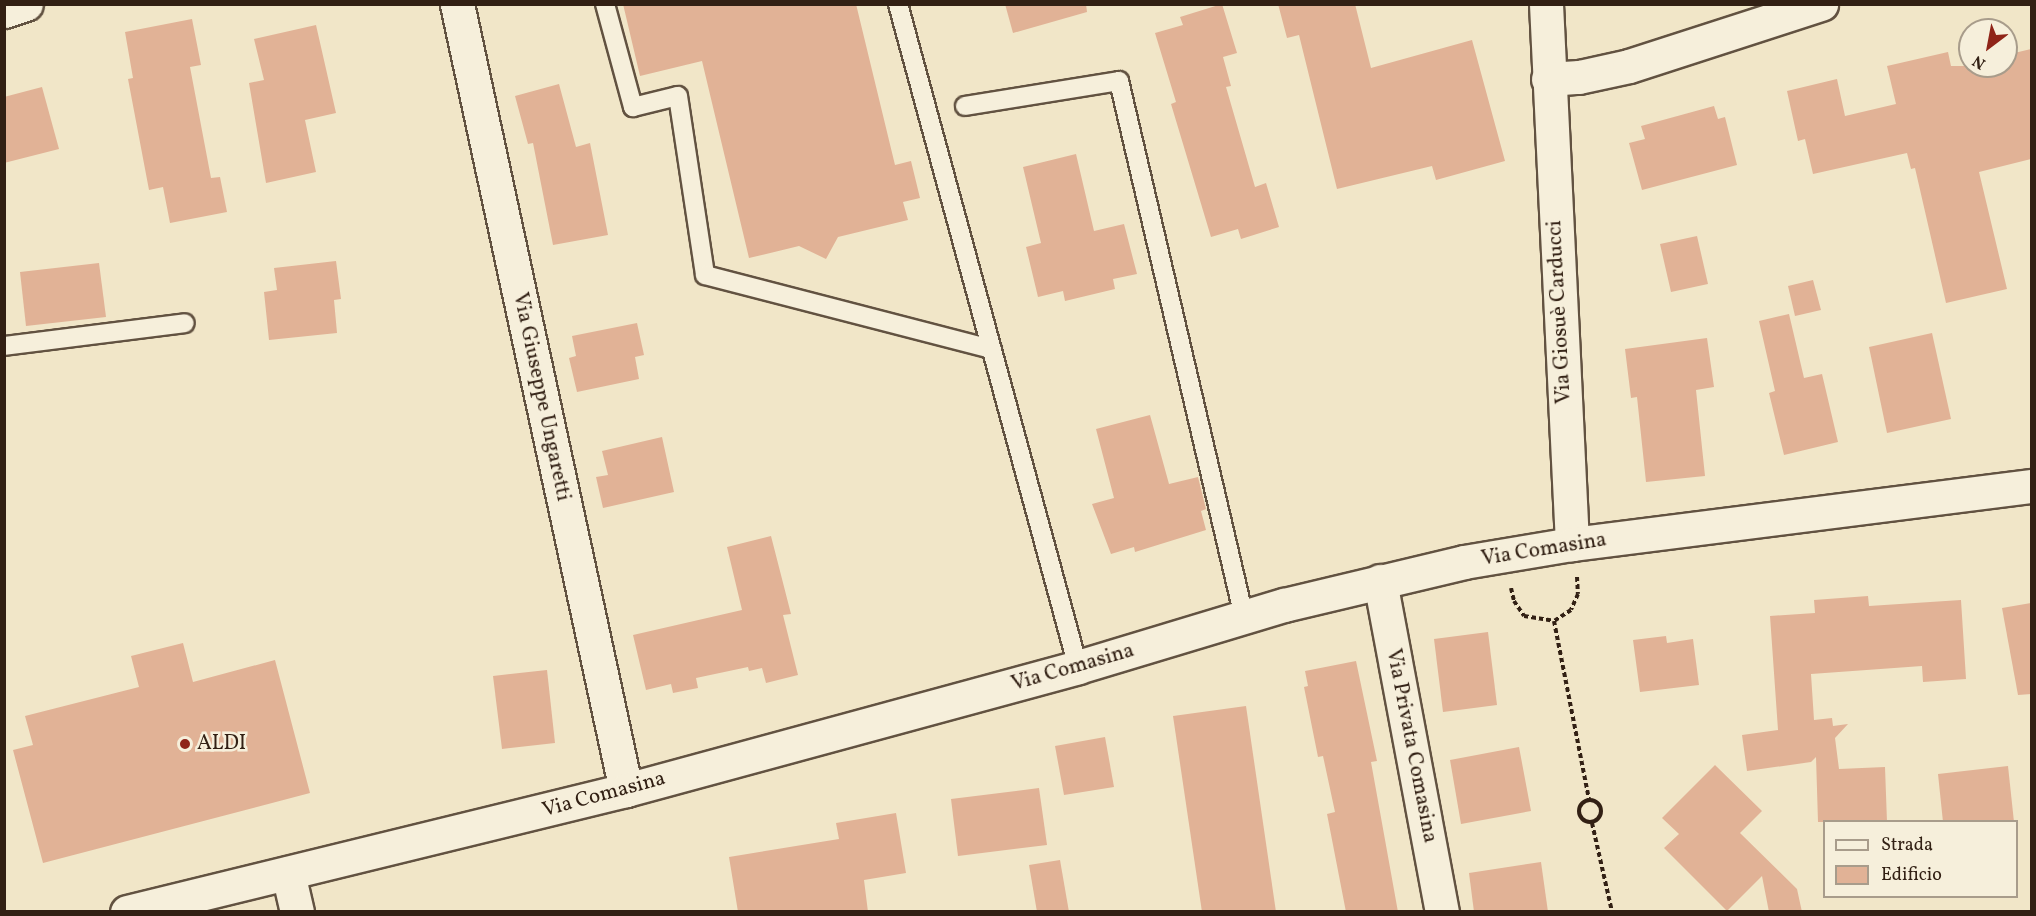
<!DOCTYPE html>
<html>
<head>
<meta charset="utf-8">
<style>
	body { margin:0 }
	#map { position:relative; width:2036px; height:916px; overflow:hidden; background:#f1e6c8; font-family:Vollkorn,serif }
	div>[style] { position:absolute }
	.building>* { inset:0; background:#e1b296 }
	.path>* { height:4px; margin-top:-2px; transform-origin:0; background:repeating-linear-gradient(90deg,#322014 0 4.5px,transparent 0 7.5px) }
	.path>.ring { margin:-2px; padding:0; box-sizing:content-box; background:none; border:4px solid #322014; border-radius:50% }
	.roads { filter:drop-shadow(2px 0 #625241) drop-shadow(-2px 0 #625241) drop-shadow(0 2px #625241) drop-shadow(0 -2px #625241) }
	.lane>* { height:18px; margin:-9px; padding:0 9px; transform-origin:9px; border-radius:9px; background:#f6efdb }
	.street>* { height:33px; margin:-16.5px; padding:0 16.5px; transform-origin:16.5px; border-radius:16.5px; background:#f6efdb }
	.secondary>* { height:33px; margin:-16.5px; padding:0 16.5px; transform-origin:16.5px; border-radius:16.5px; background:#f6efdb }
	.dots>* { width:16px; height:16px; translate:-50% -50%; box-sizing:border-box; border:3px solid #f6efdb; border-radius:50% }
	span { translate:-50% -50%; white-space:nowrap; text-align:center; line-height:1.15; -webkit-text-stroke:5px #f6efdb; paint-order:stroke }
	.street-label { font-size:21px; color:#322014 }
	.poi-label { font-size:21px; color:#322014 }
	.left { translate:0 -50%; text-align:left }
	.frame { position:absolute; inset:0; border:6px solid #322014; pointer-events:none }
	.legend { position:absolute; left:1823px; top:820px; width:195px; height:78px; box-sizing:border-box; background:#f6efdb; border:2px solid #a89c8b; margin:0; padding:8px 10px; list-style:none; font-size:18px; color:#322014 }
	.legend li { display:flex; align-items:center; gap:12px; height:30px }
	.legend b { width:30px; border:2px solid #a89c8b }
	.north { position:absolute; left:1958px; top:18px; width:60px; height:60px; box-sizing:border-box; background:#f6efdb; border:2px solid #a89c8b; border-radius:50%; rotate:212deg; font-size:16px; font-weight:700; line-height:24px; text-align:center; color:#322014 }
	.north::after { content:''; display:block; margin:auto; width:21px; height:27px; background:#8f2418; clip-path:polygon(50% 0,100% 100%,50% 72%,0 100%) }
</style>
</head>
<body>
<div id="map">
	<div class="building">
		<div style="clip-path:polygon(623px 4px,856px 4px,895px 165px,911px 161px,920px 198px,903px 202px,908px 220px,838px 237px,826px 259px,799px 246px,749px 258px,702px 61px,640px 76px)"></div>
		<div style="clip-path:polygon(1005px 4px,1086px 4px,1087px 12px,1013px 33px)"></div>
		<div style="clip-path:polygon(1222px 4px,1237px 53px,1223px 57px,1231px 86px,1226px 87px,1255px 187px,1266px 183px,1279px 227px,1241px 239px,1238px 229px,1211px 237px,1171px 104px,1176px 102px,1155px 33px,1183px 25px,1180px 17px)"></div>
		<div style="clip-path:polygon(1278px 4px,1355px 4px,1371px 68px,1472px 40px,1505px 161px,1436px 180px,1432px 166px,1337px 189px,1299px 35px,1287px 38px)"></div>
		<div style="clip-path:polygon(192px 19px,201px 65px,190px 67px,211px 178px,220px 177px,227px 212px,170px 223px,163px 187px,149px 190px,128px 79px,133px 78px,125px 32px)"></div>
		<div style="clip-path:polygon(316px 25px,336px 113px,305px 120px,316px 172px,266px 183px,249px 83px,264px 80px,254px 39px)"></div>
		<div style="clip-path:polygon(2031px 49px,2031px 159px,1979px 172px,2007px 289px,1946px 303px,1915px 168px,1911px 169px,1907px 153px,1813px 174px,1805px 139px,1798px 141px,1787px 91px,1837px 79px,1845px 116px,1896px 104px,1887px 66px,1948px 52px,1951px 66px,2006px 66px,2006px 55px)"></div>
		<div style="clip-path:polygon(559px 84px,576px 147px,590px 143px,608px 235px,553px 245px,533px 143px,528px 144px,515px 96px)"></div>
		<div style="clip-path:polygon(42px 87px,59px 149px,4px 163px,4px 97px)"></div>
		<div style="clip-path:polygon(1714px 106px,1718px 119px,1725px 117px,1737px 165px,1642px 190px,1629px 143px,1645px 139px,1641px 126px)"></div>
		<div style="clip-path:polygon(1076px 154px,1094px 231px,1124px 224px,1137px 274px,1113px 279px,1115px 289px,1065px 301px,1063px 291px,1038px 297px,1026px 247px,1041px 243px,1023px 167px)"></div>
		<div style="clip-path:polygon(1697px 236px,1708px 284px,1671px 292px,1660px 244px)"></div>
		<div style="clip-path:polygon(336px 261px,341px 299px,334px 300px,337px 333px,269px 340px,264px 292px,277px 290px,274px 268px)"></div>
		<div style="clip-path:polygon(99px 263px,106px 317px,26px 326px,20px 272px)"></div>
		<div style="clip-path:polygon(1813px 280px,1821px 310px,1795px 316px,1788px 286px)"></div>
		<div style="clip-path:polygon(1789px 314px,1804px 378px,1822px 374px,1838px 442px,1784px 455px,1769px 393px,1775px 391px,1759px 321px)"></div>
		<div style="clip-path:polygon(637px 323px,644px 355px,635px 357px,639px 379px,577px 392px,569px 358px,576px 356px,572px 336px)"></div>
		<div style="clip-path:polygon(1932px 333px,1951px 419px,1887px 433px,1869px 347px)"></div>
		<div style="clip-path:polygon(1707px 338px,1714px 387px,1696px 390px,1705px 476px,1646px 482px,1637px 397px,1631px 398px,1625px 349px)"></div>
		<div style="clip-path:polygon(1150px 415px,1169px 484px,1198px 477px,1206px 509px,1201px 511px,1206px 530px,1135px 552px,1134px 547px,1111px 554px,1092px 504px,1114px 498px,1096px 429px)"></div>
		<div style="clip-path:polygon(662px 437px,674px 492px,603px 508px,596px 477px,608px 475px,602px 451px)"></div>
		<div style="clip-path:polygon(771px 536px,791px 614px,783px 615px,798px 675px,766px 683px,762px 668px,749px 671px,748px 667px,696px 678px,698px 688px,673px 693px,671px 684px,646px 690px,633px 635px,742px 610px,727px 547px)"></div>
		<div style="clip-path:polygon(1868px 596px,1869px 606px,1961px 600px,1966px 679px,1923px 682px,1922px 666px,1811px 674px,1814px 720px,1832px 718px,1833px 726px,1848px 724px,1835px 738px,1839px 769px,1885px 767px,1887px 822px,1818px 822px,1816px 757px,1811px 762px,1747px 771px,1742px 735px,1778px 730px,1770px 616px,1815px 613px,1814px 600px)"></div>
		<div style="clip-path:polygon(2031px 603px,2031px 694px,2018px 695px,2002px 608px)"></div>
		<div style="clip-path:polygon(1488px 632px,1497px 705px,1443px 712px,1434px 639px)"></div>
		<div style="clip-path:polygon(1666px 636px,1667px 643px,1693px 639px,1699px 685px,1640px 692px,1633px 640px)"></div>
		<div style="clip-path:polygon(183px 643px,193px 682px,275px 660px,310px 793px,43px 863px,13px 750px,33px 745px,25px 716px,139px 687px,131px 656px)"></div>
		<div style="clip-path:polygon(1356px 661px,1377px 761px,1371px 762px,1398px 912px,1346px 912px,1327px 814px,1335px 812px,1323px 756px,1318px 757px,1304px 687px,1308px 686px,1305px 671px)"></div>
		<div style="clip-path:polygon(547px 670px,555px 743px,502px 749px,493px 676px)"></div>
		<div style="clip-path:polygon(1246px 706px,1276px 912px,1202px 912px,1173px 716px)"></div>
		<div style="clip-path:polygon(1105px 737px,1114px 787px,1064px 795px,1055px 746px)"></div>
		<div style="clip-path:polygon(1519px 747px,1531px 811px,1461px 824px,1450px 760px)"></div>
		<div style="clip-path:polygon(1715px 765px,1762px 811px,1740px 833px,1797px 889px,1802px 912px,1769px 912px,1762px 876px,1727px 911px,1664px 848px,1679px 834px,1662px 818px)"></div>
		<div style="clip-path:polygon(2008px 766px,2014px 822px,1943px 822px,1938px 774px)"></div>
		<div style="clip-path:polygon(1039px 788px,1047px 845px,958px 856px,951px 799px)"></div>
		<div style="clip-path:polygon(896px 813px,906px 873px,864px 880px,868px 912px,738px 912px,729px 857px,839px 839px,836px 823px)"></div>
		<div style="clip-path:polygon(1060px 860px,1069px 912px,1037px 912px,1029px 865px)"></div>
		<div style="clip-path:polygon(1541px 862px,1548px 912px,1474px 912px,1469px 873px)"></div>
	</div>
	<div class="path">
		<div style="left:1577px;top:577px;width:17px;rotate:87deg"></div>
		<div style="left:1578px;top:594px;width:17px;rotate:114deg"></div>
		<div style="left:1571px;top:610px;width:20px;rotate:147deg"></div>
		<div style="left:1554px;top:621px;width:181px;rotate:78.9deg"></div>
		<div style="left:1511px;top:588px;width:13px;rotate:77deg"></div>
		<div style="left:1514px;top:601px;width:18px;rotate:56deg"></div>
		<div style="left:1524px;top:616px;width:30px;rotate:9deg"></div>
		<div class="ring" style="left:1579px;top:800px;width:18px;height:18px"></div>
		<div style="left:1592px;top:823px;width:91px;rotate:77.3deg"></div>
	</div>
	<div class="roads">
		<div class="lane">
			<div style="left:605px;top:4px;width:107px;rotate:74.8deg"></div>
			<div style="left:633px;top:107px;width:46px;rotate:-13.7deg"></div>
			<div style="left:678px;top:96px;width:181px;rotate:81.4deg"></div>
			<div style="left:705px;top:275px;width:296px;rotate:14.5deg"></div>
			<div style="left:898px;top:4px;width:687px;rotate:74.81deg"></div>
			<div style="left:965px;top:106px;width:156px;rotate:-9.2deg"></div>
			<div style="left:1119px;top:81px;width:550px;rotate:76.87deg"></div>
			<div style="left:4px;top:346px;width:182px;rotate:-7.2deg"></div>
		</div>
		<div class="street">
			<div style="left:457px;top:4px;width:804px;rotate:77.87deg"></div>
			<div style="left:1546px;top:4px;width:541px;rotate:87.24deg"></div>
			<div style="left:4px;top:11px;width:23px;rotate:-18deg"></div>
			<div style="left:1548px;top:79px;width:31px;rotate:-4deg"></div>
			<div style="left:1579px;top:77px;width:51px;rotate:-12.4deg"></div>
			<div style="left:1629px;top:66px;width:202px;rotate:-17.9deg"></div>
			<div style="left:1380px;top:581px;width:337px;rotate:79.4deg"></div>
			<div style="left:288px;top:873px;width:40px;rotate:77deg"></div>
		</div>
		<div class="secondary">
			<div style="left:127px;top:912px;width:514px;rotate:-13.74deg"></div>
			<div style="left:626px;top:790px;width:468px;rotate:-15.2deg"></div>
			<div style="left:1078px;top:667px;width:215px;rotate:-16.8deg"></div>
			<div style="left:1284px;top:605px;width:185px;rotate:-13.4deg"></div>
			<div style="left:1464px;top:562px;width:109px;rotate:-9.5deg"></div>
			<div style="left:1572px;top:544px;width:464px;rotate:-7.2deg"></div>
		</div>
	</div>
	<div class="dots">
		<div style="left:185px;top:744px;background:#8f2418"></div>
	</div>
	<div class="street-label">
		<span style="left:1560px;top:312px;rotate:-93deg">Via Giosuè Carducci</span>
		<span style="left:541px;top:397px;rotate:78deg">Via Giuseppe Ungaretti</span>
		<span style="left:1544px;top:550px;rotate:-9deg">Via Comasina</span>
		<span style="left:1073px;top:668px;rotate:-16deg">Via Comasina</span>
		<span style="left:1411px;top:746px;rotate:79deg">Via Privata Comasina</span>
		<span style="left:604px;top:795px;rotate:-15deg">Via Comasina</span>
	</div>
	<div class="poi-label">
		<span class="left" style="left:197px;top:744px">ALDI</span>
	</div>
	<div class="frame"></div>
	<ul class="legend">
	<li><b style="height:8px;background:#f6efdb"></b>Strada</li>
	<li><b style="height:16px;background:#e1b296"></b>Edificio</li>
	</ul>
	<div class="north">N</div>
</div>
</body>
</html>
